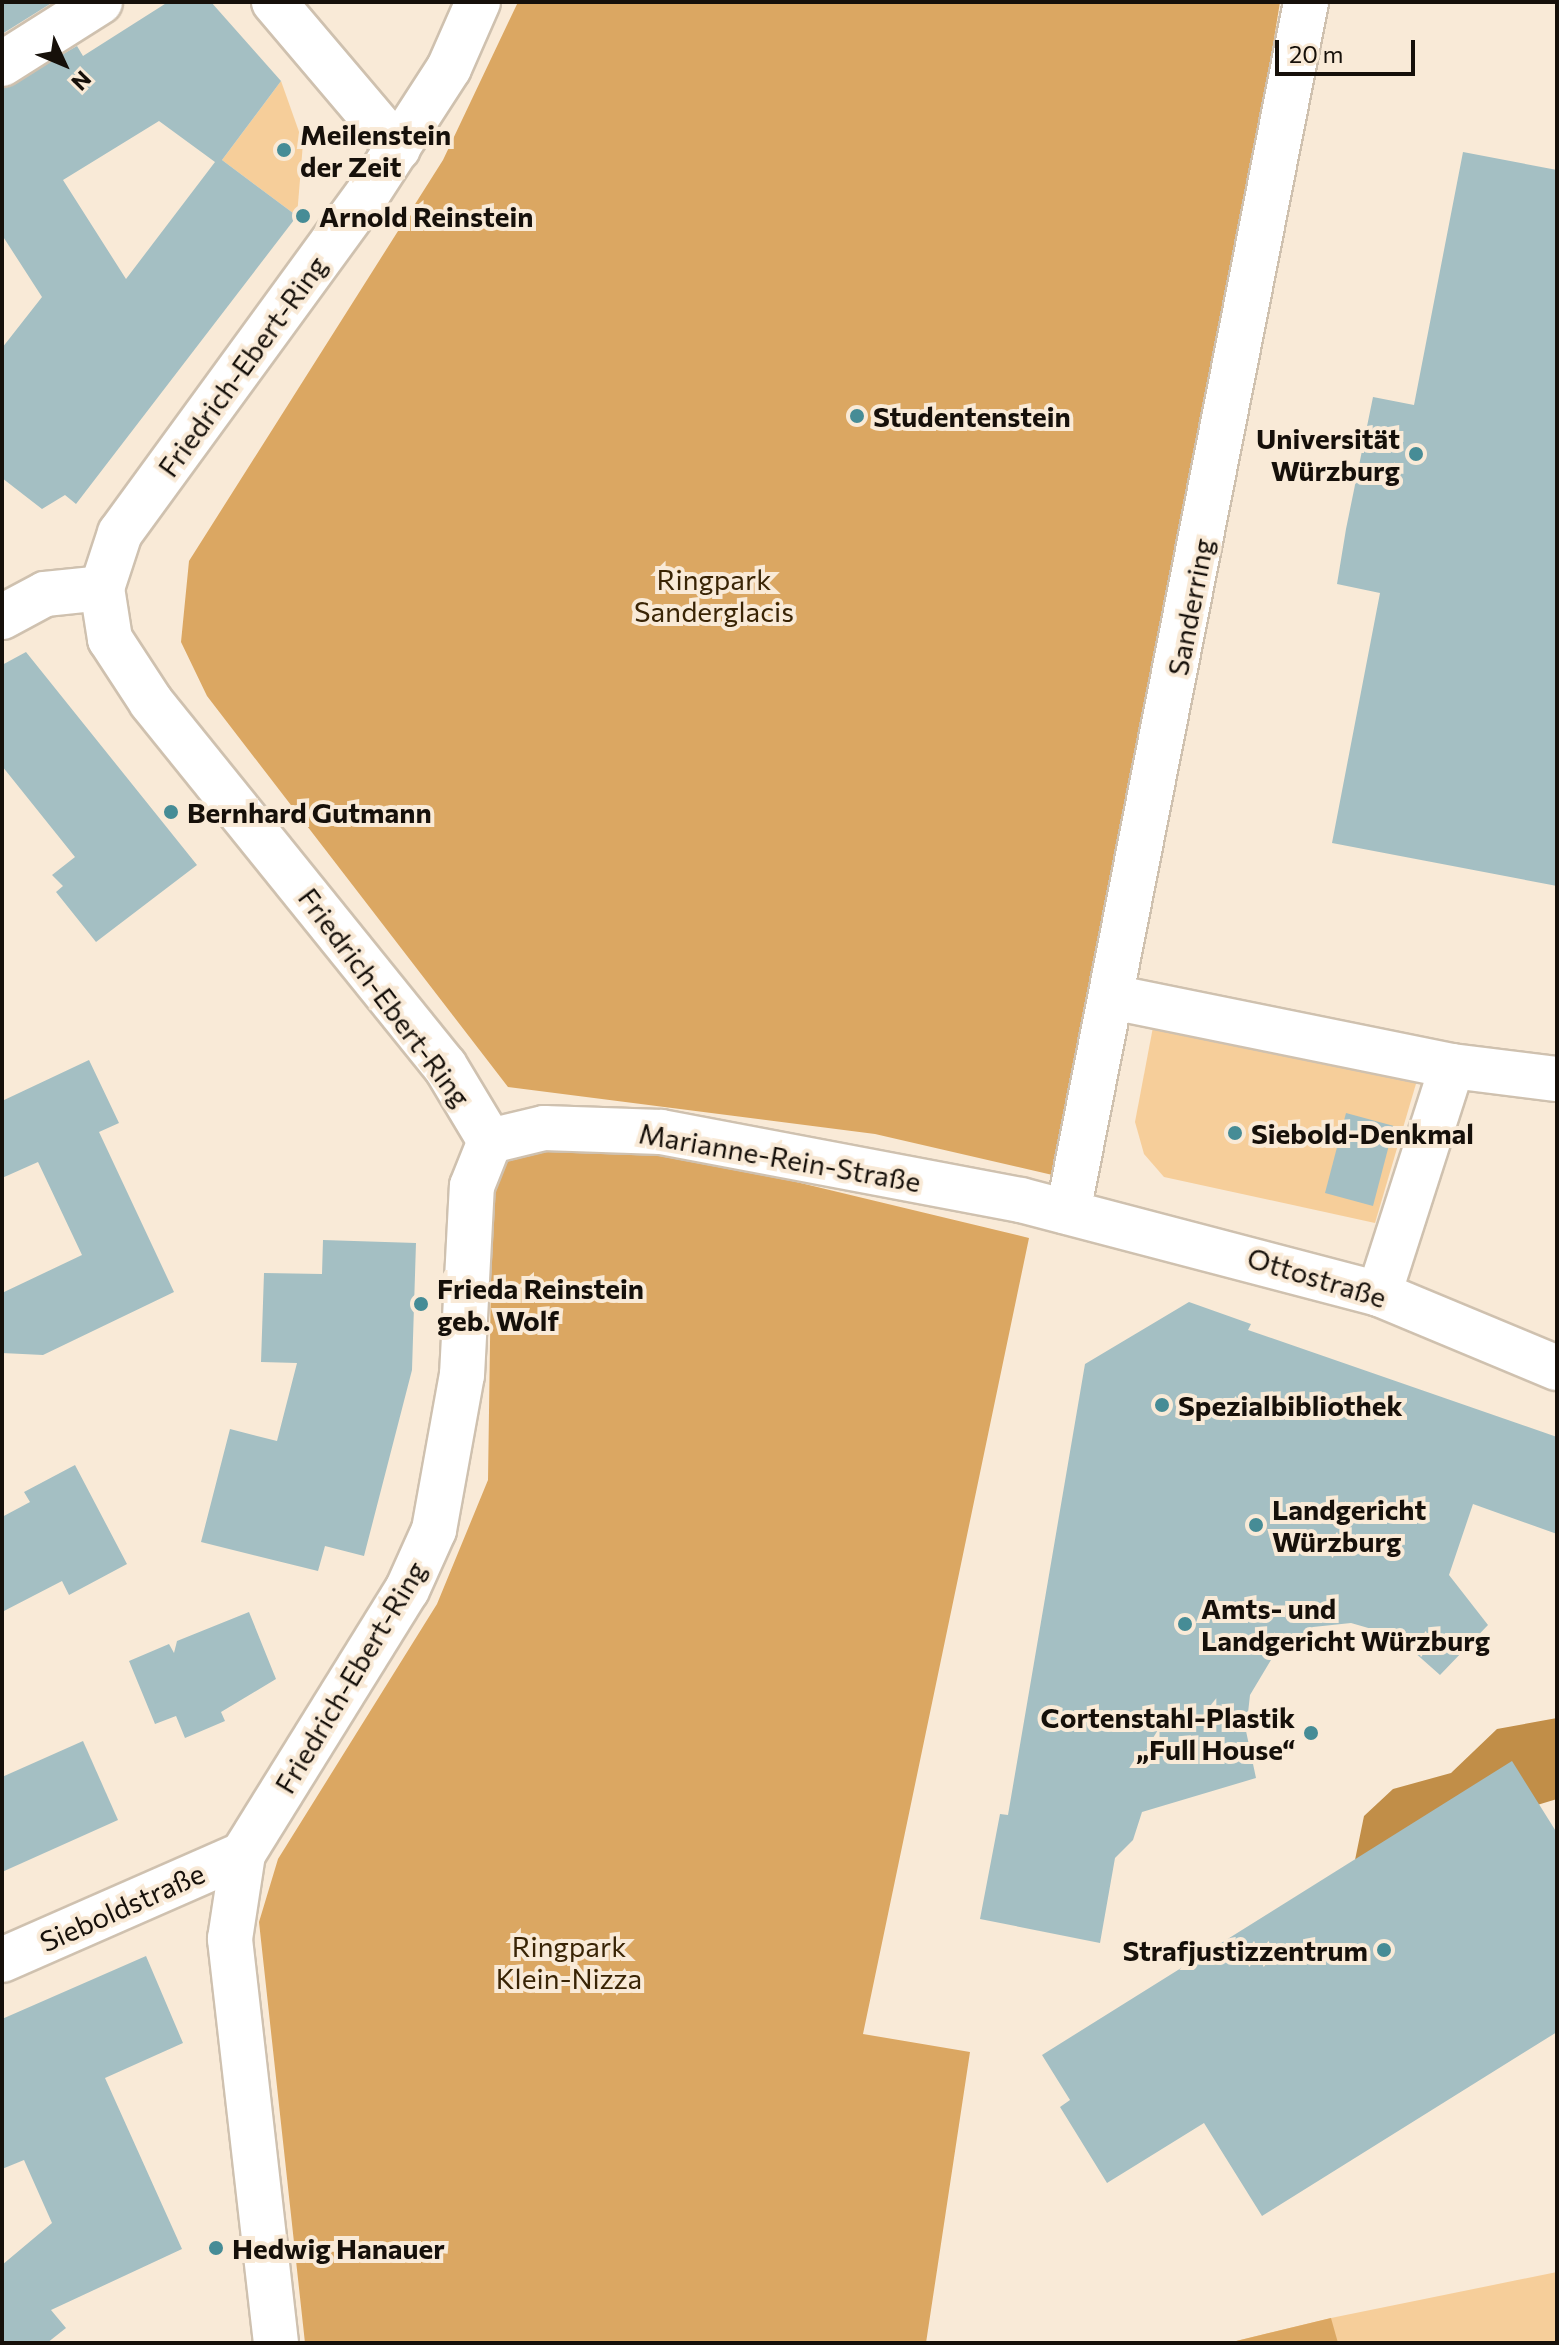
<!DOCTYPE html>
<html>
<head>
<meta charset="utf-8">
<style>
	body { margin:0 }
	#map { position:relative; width:1559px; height:2345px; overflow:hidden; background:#f9ead7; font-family:Commissioner,sans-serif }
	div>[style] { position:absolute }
	.green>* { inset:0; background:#f6ce9a }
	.forest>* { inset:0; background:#dba762 }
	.water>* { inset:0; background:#c18e48 }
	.building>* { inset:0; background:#a4bfc3 }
	.roads { filter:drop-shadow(2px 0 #cfc1af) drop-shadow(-2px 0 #cfc1af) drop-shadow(0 2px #cfc1af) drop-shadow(0 -2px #cfc1af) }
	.street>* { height:44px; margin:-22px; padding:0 22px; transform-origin:22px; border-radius:22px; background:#fff }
	.secondary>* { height:44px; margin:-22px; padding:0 22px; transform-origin:22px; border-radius:22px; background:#fff }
	.dots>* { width:22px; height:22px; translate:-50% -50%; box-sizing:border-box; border:4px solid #f9ead7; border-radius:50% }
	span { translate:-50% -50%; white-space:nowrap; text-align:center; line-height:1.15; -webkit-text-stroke:8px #f9ead7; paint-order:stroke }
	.poi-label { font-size:28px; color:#16100a; font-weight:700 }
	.left { translate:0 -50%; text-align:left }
	.right { translate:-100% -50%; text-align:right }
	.street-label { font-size:28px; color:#16100a }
	.park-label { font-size:28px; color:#392405 }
	.frame { position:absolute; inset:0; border:4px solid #16100a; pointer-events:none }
	.north { position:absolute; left:24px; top:24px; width:80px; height:80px; -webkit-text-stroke:6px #f9ead7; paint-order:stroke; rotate:134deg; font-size:22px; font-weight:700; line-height:32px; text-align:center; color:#16100a }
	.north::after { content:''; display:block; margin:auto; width:28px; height:36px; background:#16100a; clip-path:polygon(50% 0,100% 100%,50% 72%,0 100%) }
	.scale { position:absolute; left:1275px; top:40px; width:140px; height:36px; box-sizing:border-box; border:4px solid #16100a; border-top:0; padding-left:10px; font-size:24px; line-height:28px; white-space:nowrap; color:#16100a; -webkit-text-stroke:6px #f9ead7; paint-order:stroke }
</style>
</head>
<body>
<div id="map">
	<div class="green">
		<div style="clip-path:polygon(281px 81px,303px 143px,297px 216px,222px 160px)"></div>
		<div style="clip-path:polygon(1153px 1027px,1418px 1077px,1375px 1223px,1164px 1177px,1144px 1154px,1135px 1122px)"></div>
		<div style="clip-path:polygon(1557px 2272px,1557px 2343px,1228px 2343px,1331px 2318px)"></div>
	</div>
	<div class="forest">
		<div style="clip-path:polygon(518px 2px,1280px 2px,1087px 1183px,875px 1134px,508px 1087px,207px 696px,181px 642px,189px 561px,443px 160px)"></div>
		<div style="clip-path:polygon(534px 1119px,1029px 1238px,863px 2034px,970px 2052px,926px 2343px,305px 2343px,259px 1922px,278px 1859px,437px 1604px,488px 1480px,493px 1137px)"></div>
		<div style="clip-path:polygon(1331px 2318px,1338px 2343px,1228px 2343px)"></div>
	</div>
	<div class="water">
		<div style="clip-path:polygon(1557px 1718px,1557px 1799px,1355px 1860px,1364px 1816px,1393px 1789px,1451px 1773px,1497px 1729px)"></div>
	</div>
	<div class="building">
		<div style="clip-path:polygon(2px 2px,49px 2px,50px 4px,2px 34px)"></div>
		<div style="clip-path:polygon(evenodd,168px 2px,211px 2px,281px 81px,222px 160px,297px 216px,76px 504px,65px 495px,42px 509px,2px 478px,2px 348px,42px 297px,2px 235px,2px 89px,77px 46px,83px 56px,168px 2px,159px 121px,215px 162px,126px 279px,63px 180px,159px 121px)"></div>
		<div style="clip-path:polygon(1463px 152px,1557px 170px,1557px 886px,1332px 843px,1380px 593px,1337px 584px,1346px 529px,1373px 397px,1414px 405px)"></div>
		<div style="clip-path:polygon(26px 652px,197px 865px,96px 942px,56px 892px,63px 886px,52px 875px,75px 857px,2px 766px,2px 665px)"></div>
		<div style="clip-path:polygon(89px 1060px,119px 1123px,99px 1132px,174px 1292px,43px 1355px,2px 1353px,2px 1293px,82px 1255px,38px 1162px,2px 1178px,2px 1101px)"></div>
		<div style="clip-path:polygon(1346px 1113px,1394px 1126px,1373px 1206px,1325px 1193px)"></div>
		<div style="clip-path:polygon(323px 1240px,416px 1243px,412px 1370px,364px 1556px,325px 1546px,318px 1571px,201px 1542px,230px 1429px,277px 1441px,297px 1363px,261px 1362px,264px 1273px,322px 1274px)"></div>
		<div style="clip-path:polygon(1189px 1302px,1251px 1324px,1248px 1330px,1557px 1437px,1557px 1534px,1473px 1504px,1449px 1575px,1488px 1625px,1440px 1675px,1396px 1636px,1351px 1623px,1313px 1627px,1277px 1650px,1250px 1695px,1246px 1731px,1256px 1778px,1142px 1812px,1133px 1840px,1115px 1858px,1100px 1943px,980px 1919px,1000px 1814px,1008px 1815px,1085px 1364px)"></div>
		<div style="clip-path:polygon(75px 1465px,127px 1564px,69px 1595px,62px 1581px,2px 1612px,2px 1517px,30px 1502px,24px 1492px)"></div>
		<div style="clip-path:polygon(249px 1612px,276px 1679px,221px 1712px,225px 1721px,185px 1738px,176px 1716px,155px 1724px,129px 1661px,169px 1644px,174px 1653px,177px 1641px)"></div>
		<div style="clip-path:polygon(83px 1741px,118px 1820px,2px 1872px,2px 1777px)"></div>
		<div style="clip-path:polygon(1512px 1761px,1557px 1833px,1557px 2032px,1262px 2216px,1204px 2123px,1107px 2183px,1060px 2107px,1070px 2100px,1042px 2055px)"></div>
		<div style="clip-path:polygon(146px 1956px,183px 2043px,105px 2078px,182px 2249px,51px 2310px,66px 2328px,47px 2343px,2px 2343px,2px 2265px,52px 2223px,24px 2160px,2px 2169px,2px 2019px)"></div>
	</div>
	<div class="roads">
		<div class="street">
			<div style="left:274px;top:2px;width:192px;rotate:49.7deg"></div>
			<div style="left:2px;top:64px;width:116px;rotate:-32.3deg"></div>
			<div style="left:2px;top:617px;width:49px;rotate:-28.1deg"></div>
			<div style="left:45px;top:594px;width:57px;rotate:-6deg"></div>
			<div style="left:1112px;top:997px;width:347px;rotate:11.5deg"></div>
			<div style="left:1452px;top:1066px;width:106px;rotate:7.1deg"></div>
			<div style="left:1379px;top:1294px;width:239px;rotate:-72.2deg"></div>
		</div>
		<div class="secondary">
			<div style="left:478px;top:2px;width:72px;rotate:113.7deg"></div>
			<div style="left:449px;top:68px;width:149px;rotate:122.9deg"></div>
			<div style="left:368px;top:193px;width:421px;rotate:126.1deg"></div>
			<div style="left:120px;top:533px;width:58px;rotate:108.1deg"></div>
			<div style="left:102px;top:588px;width:52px;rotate:81.1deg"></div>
			<div style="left:110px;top:639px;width:75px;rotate:56.9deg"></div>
			<div style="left:151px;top:702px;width:468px;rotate:51.1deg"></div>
			<div style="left:445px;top:1066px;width:87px;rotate:59deg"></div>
			<div style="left:490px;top:1141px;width:56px;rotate:-13.5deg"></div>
			<div style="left:544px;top:1128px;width:117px;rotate:2deg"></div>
			<div style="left:661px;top:1132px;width:366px;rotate:10.7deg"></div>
			<div style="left:1021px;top:1200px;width:370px;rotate:14.7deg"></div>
			<div style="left:1379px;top:1294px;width:193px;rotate:22.6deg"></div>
			<div style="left:1068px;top:1212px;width:1233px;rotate:-78.87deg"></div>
			<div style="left:2px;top:1960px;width:263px;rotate:-23.7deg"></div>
			<div style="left:276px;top:2343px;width:407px;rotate:-96.5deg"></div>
			<div style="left:230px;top:1939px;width:86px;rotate:-81.3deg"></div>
			<div style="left:243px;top:1854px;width:311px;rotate:-58.2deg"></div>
			<div style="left:407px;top:1590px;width:66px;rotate:-65.8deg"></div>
			<div style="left:434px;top:1530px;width:158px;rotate:-79.8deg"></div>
			<div style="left:462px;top:1375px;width:189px;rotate:-87deg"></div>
			<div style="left:472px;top:1186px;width:48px;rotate:-68.2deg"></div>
		</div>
	</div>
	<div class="dots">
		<div style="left:284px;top:150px;background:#468c96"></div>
		<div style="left:303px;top:216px;background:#468c96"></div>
		<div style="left:857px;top:416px;background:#468c96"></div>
		<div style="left:1416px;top:454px;background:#468c96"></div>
		<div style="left:171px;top:812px;background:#468c96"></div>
		<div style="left:1235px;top:1133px;background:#468c96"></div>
		<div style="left:421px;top:1304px;background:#468c96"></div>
		<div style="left:1162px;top:1405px;background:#468c96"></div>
		<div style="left:1256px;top:1525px;background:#468c96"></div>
		<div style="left:1185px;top:1624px;background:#468c96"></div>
		<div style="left:1311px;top:1733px;background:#468c96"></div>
		<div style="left:1384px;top:1950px;background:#468c96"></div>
		<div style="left:216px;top:2248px;background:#468c96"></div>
	</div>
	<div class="poi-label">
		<span class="left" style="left:300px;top:150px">Meilenstein<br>der Zeit</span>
		<span class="left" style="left:319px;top:216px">Arnold Reinstein</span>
		<span class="left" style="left:873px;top:416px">Studentenstein</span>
		<span class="right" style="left:1400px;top:454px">Universität<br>Würzburg</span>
		<span class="left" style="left:187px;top:812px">Bernhard Gutmann</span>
		<span class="left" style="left:1251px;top:1133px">Siebold-Denkmal</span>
		<span class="left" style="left:437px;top:1304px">Frieda Reinstein<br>geb. Wolf</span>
		<span class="left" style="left:1178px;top:1405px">Spezialbibliothek</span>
		<span class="left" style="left:1272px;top:1525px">Landgericht<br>Würzburg</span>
		<span class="left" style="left:1201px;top:1624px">Amts- und<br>Landgericht Würzburg</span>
		<span class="right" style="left:1295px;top:1733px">Cortenstahl-Plastik<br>„Full House“</span>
		<span class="right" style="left:1368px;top:1950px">Strafjustizzentrum</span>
		<span class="left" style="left:232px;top:2248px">Hedwig Hanauer</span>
	</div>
	<div class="street-label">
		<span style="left:242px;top:366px;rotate:-54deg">Friedrich-Ebert-Ring</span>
		<span style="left:1190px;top:607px;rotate:-79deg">Sanderring</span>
		<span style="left:385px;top:997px;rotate:53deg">Friedrich-Ebert-Ring</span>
		<span style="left:780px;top:1157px;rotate:10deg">Marianne-Rein-Straße</span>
		<span style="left:1317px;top:1277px;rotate:17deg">Ottostraße</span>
		<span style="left:350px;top:1677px;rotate:-59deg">Friedrich-Ebert-Ring</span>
		<span style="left:122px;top:1907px;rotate:-24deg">Sieboldstraße</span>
	</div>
	<div class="park-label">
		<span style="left:714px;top:595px">Ringpark<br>Sanderglacis</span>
		<span style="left:569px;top:1962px">Ringpark<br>Klein-Nizza</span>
	</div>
	<div class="frame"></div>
	<div class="north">N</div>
	<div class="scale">20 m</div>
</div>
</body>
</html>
